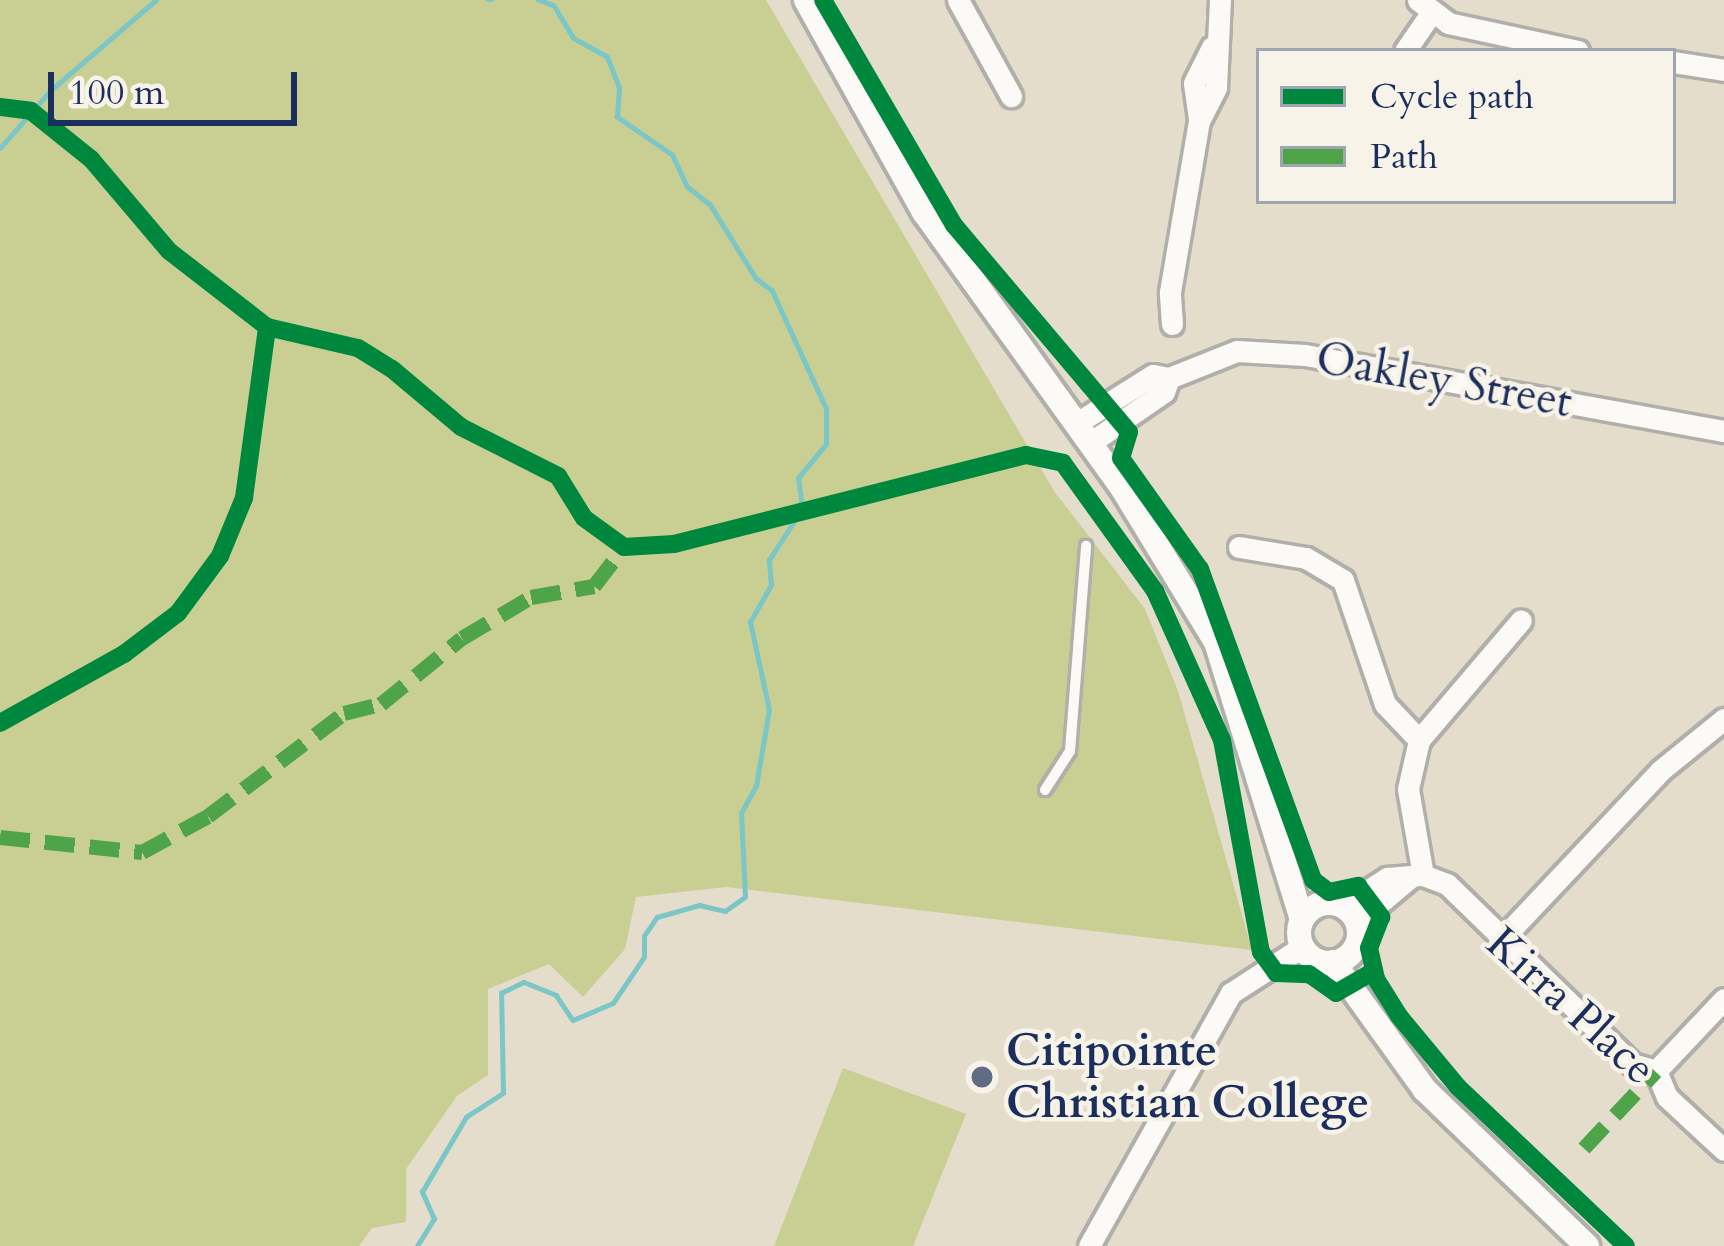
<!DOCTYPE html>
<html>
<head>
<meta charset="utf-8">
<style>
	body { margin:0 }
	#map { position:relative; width:1724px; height:1246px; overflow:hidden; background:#e4ddcc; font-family:Cardo,serif }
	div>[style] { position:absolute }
	.green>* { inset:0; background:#c9ce93 }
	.stream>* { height:4.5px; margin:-2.25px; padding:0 2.25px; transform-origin:2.25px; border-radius:2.25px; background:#7bc6c6 }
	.roads { filter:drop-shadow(3px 0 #b1afa9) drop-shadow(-3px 0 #b1afa9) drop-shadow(0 3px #b1afa9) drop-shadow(0 -3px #b1afa9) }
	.service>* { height:10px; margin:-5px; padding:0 5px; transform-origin:5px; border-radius:5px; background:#fbfaf7 }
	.minor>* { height:21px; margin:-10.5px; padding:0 10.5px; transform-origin:10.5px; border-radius:10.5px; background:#fbfaf7 }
	.tertiary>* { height:24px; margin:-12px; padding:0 12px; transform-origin:12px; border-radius:12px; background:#fbfaf7 }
	.tertiary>.ring { margin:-12px; padding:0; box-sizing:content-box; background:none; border:24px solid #fbfaf7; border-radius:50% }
	.quiet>* { height:15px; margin-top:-7.5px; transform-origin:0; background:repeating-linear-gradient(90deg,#4fa44a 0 30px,transparent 0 45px) }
	.cycleway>* { height:18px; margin:-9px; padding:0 9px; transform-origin:9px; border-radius:9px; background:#00873e }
	.dots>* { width:33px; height:33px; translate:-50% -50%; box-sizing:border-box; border:6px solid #f7f3e8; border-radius:50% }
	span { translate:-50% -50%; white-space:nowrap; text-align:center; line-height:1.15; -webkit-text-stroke:9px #f7f3e8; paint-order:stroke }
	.street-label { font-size:45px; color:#1b2f5e }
	.poi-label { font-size:45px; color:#1b2f5e; font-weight:700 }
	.left { translate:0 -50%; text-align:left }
	.legend { position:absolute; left:1256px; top:48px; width:420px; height:156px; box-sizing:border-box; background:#f7f3e8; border:3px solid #9fa5b1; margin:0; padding:15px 21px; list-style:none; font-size:36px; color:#1b2f5e }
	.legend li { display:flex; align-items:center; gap:24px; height:60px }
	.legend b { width:60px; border:3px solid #9fa5b1 }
	.scale { position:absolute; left:48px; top:72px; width:249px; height:54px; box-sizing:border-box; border:6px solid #1b2f5e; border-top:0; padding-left:15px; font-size:36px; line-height:42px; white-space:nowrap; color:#1b2f5e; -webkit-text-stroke:9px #f7f3e8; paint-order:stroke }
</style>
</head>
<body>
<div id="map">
	<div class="green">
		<div style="clip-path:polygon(0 0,766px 0,1054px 491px,1145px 609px,1178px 691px,1252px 950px,726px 887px,636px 897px,625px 949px,583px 997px,549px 964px,488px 989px,488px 1075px,457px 1096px,406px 1169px,406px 1222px,372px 1228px,359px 1246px,0 1246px)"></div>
		<div style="clip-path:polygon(843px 1068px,966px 1114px,913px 1246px,774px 1246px)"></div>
	</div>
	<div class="stream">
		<div style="left:488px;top:0;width:4px"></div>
		<div style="left:0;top:148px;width:77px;rotate:-48.7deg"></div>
		<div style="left:51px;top:90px;width:138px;rotate:-40.6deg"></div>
		<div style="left:417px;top:1246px;width:32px;rotate:-58deg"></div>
		<div style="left:434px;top:1219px;width:30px;rotate:-114deg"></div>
		<div style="left:422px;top:1192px;width:87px;rotate:-59.6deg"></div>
		<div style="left:466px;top:1117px;width:44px;rotate:-33deg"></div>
		<div style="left:503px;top:1093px;width:100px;rotate:-91.1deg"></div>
		<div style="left:501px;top:993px;width:25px;rotate:-26deg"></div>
		<div style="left:524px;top:982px;width:35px;rotate:22deg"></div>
		<div style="left:556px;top:995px;width:30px;rotate:56deg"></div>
		<div style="left:573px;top:1020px;width:43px;rotate:-23deg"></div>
		<div style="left:613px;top:1003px;width:55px;rotate:-56deg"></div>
		<div style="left:644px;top:957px;width:21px;rotate:-90deg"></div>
		<div style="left:644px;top:936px;width:23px;rotate:-56deg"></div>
		<div style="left:657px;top:917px;width:44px;rotate:-15.9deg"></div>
		<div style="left:699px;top:905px;width:27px;rotate:13deg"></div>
		<div style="left:725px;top:911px;width:24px;rotate:-35deg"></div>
		<div style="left:745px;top:897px;width:84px;rotate:-92.7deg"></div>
		<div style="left:741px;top:813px;width:31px;rotate:-61deg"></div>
		<div style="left:756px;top:786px;width:77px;rotate:-80.3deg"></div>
		<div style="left:769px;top:710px;width:90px;rotate:-102.2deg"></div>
		<div style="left:750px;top:622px;width:43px;rotate:-60.4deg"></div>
		<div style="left:771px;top:585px;width:25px;rotate:-95deg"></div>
		<div style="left:769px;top:560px;width:61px;rotate:-57.1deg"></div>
		<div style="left:802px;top:509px;width:31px;rotate:-97deg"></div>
		<div style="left:798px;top:478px;width:44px;rotate:-50.5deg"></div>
		<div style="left:826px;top:444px;width:35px;rotate:-90deg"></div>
		<div style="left:826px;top:409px;width:130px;rotate:-114.6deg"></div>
		<div style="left:772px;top:291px;width:20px;rotate:-143deg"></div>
		<div style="left:756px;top:279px;width:87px;rotate:-121.9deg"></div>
		<div style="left:710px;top:205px;width:29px;rotate:-142deg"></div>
		<div style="left:687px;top:187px;width:35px;rotate:-115deg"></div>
		<div style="left:672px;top:155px;width:67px;rotate:-145.4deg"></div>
		<div style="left:617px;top:117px;width:29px;rotate:-86deg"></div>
		<div style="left:619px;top:88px;width:33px;rotate:-111deg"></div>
		<div style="left:607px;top:57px;width:39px;rotate:-151deg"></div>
		<div style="left:573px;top:38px;width:37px;rotate:-121deg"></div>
		<div style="left:554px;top:6px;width:17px;rotate:-159deg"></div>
	</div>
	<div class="roads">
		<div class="service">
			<div style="left:1045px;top:790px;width:46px;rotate:-57.3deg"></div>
			<div style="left:1070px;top:751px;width:206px;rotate:-85.5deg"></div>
		</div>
		<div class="minor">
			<div style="left:958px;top:0;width:110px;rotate:61.1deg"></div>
			<div style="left:1418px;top:0;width:38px;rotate:37deg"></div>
			<div style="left:1448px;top:23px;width:133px;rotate:12.2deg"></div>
			<div style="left:1405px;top:51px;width:42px;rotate:-55.6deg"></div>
			<div style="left:1673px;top:62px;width:52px;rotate:8.9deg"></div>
			<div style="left:1199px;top:119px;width:36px;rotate:-98deg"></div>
			<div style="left:1194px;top:83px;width:40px;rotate:-63.4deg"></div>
			<div style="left:1172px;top:324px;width:32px;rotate:-94deg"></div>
			<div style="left:1170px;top:292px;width:173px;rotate:-80.4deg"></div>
			<div style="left:1199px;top:121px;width:38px;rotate:-63deg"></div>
			<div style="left:1216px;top:87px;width:87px;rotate:-87.4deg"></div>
			<div style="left:1077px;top:423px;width:90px;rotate:-32.3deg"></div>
			<div style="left:1153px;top:375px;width:16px;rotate:11deg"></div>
			<div style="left:1090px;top:443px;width:90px;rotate:-34.6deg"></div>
			<div style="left:1164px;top:392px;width:15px;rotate:-70deg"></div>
			<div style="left:1169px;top:378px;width:73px;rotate:-21.7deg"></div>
			<div style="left:1237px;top:351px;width:68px;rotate:3.4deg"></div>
			<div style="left:1305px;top:355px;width:426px;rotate:10.3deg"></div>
			<div style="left:1239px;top:547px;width:68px;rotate:9.3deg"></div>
			<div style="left:1306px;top:558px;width:43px;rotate:30.7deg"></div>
			<div style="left:1343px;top:580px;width:131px;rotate:71.3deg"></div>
			<div style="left:1385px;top:704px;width:50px;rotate:46.6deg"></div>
			<div style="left:1423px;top:875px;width:87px;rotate:-99.9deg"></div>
			<div style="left:1408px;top:789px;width:50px;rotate:-77.3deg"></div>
			<div style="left:1419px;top:740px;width:157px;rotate:-49.6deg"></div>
			<div style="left:1342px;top:907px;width:54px;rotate:-32.8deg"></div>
			<div style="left:1387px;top:878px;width:36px;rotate:-5deg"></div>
			<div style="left:1423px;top:875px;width:26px;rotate:21deg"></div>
			<div style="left:1447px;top:884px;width:258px;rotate:44.2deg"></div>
			<div style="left:1632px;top:1064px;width:25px;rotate:16deg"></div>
			<div style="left:1656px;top:1071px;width:28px;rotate:67deg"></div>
			<div style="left:1667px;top:1097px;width:78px;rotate:42.9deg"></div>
			<div style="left:1356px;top:923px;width:73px;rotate:-40deg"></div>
			<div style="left:1499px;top:942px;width:236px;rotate:-46.7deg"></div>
			<div style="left:1661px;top:770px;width:81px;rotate:-39deg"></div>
			<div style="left:1656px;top:1071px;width:99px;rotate:-46.6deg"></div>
			<div style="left:1089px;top:1246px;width:290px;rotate:-60.7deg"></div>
			<div style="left:1231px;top:993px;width:85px;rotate:-32.9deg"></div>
		</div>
		<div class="tertiary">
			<div style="left:806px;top:0;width:243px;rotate:60.9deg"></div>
			<div style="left:924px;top:212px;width:337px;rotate:54.3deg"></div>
			<div style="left:1121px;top:486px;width:183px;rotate:58.7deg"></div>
			<div style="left:1216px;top:642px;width:290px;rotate:72.8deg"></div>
			<div class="ring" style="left:1299px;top:903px;width:36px;height:36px"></div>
			<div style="left:1333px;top:962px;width:158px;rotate:54.3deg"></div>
			<div style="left:1425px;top:1090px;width:225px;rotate:43.9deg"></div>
		</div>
	</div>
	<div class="quiet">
		<div style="left:0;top:837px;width:143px;rotate:6deg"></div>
		<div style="left:142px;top:852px;width:75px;rotate:-28.6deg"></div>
		<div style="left:208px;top:816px;width:171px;rotate:-37.1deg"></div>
		<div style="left:344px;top:713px;width:38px;rotate:-14deg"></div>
		<div style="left:381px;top:704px;width:104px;rotate:-39.2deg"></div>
		<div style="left:462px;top:638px;width:80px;rotate:-30.7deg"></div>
		<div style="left:531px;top:597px;width:64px;rotate:-9.9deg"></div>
		<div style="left:594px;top:586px;width:49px;rotate:-52.4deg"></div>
		<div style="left:1584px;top:1148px;width:105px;rotate:-46.9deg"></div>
	</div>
	<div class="cycleway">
		<div style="left:823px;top:0;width:260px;rotate:59.8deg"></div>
		<div style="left:954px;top:225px;width:271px;rotate:49.8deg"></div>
		<div style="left:1129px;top:432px;width:27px;rotate:107deg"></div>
		<div style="left:1121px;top:458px;width:136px;rotate:54.6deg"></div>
		<div style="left:1200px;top:569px;width:331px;rotate:70deg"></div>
		<div style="left:1313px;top:880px;width:20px;rotate:37deg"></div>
		<div style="left:1329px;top:892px;width:30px;rotate:-12deg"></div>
		<div style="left:1358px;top:886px;width:39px;rotate:53deg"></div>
		<div style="left:1381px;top:917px;width:33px;rotate:111deg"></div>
		<div style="left:1369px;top:948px;width:32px;rotate:77deg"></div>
		<div style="left:1376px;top:979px;width:44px;rotate:58.1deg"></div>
		<div style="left:1399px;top:1016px;width:92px;rotate:50.3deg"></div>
		<div style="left:1458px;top:1087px;width:231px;rotate:43.4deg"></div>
		<div style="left:0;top:107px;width:31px;rotate:7deg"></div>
		<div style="left:31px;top:111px;width:77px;rotate:38.7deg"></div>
		<div style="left:91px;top:159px;width:121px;rotate:49.7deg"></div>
		<div style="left:169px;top:251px;width:124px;rotate:37.8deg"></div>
		<div style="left:267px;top:327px;width:93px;rotate:13deg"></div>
		<div style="left:358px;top:348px;width:40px;rotate:32deg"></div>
		<div style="left:392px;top:369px;width:90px;rotate:40deg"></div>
		<div style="left:461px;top:427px;width:109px;rotate:26.8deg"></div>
		<div style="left:558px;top:476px;width:49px;rotate:58.2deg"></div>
		<div style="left:584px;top:518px;width:49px;rotate:35.9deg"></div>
		<div style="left:624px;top:547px;width:50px;rotate:-3.4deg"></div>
		<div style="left:674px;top:544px;width:363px;rotate:-14.2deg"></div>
		<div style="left:1026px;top:455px;width:38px;rotate:12deg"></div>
		<div style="left:1063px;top:463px;width:158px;rotate:54.3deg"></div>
		<div style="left:1155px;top:591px;width:163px;rotate:65.8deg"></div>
		<div style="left:1222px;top:740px;width:216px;rotate:79.6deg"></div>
		<div style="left:1261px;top:952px;width:26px;rotate:54deg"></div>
		<div style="left:1276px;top:973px;width:33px;rotate:2deg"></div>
		<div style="left:1309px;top:974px;width:33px;rotate:35deg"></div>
		<div style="left:1336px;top:993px;width:44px;rotate:-30.1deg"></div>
		<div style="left:0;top:723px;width:142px;rotate:-29.1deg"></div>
		<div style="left:124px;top:654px;width:68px;rotate:-37.2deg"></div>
		<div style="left:178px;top:613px;width:71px;rotate:-53.6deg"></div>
		<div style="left:220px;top:556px;width:63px;rotate:-67.5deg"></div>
		<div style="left:244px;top:498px;width:173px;rotate:-82.3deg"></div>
	</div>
	<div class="dots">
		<div style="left:982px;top:1077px;background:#616c84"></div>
	</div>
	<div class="street-label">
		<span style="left:1444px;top:380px;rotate:10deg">Oakley Street</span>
		<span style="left:1571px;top:1006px;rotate:42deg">Kirra Place</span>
	</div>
	<div class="poi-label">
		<span class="left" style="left:1006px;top:1077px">Citipointe<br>Christian College</span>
	</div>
	<ul class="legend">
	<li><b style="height:15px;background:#00873e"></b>Cycle path</li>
	<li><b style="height:15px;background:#4fa44a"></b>Path</li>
	</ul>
	<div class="scale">100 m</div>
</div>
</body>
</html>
